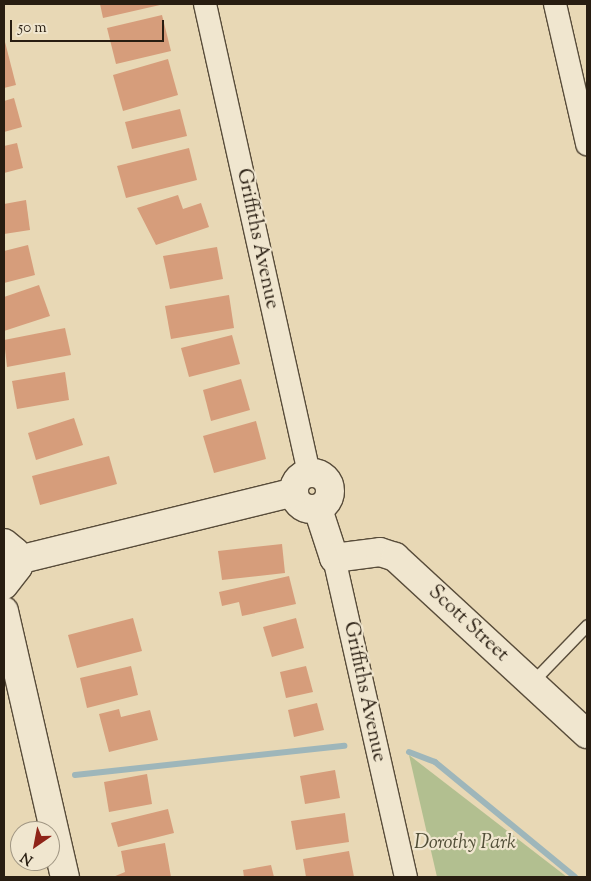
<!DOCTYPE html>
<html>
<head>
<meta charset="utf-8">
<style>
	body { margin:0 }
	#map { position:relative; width:591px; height:881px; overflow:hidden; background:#e8d8b5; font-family:"Sorts Mill Goudy",serif }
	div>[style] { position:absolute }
	.green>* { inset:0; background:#b2bf90 }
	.stream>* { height:6px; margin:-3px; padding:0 3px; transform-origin:3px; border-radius:3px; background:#9eb6ba }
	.building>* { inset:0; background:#d69d7b }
	.roads { filter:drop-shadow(1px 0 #584c3a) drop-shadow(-1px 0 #584c3a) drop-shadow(0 1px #584c3a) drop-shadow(0 -1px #584c3a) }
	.service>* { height:11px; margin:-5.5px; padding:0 5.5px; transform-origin:5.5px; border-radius:5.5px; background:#f0e6cf }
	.minor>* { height:22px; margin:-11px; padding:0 11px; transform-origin:11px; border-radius:11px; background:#f0e6cf }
	.tertiary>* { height:28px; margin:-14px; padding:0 14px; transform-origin:14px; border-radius:14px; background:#f0e6cf }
	.tertiary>.ring { margin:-14px; padding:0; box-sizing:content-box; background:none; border:28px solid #f0e6cf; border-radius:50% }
	span { translate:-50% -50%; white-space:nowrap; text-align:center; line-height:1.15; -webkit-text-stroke:4.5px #f0e6cf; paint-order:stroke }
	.street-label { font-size:20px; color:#281d11 }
	.park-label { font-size:20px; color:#514e37; font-style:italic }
	.frame { position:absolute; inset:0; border:5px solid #281d11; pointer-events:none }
	.north { position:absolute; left:10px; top:821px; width:50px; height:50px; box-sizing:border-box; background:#f0e6cf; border:1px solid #a09683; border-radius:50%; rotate:213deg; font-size:14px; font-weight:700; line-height:20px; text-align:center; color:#281d11 }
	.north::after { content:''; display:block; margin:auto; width:18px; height:22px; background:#8f2418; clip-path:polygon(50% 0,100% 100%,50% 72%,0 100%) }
	.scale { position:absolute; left:10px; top:20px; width:154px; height:22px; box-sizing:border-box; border:2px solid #281d11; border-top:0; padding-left:6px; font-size:15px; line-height:18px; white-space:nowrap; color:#281d11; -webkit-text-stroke:4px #f0e6cf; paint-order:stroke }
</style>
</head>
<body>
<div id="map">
	<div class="green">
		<div style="clip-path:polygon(409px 755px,567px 877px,437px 877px)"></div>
	</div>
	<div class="stream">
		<div style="left:409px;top:752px;width:28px;rotate:21deg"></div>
		<div style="left:435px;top:762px;width:181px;rotate:39.4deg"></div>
		<div style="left:75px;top:775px;width:271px;rotate:-6.2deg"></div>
	</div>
	<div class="building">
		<div style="clip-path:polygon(100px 4px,160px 4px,160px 5px,103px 18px)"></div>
		<div style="clip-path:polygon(162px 15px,171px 51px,116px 64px,107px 28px)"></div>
		<div style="clip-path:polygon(4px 38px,16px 85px,4px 88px)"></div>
		<div style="clip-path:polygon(168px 59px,178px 95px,123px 111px,113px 75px)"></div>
		<div style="clip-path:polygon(14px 98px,22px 127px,4px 132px,4px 101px)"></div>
		<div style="clip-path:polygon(180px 109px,187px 136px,132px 149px,125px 122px)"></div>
		<div style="clip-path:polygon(17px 143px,23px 168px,4px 173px,4px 146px)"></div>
		<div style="clip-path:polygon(189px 148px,197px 180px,126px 198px,117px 166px)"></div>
		<div style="clip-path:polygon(178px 195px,183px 209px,201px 203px,209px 227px,156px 245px,137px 208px)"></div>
		<div style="clip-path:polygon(26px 200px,30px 230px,4px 234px,4px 204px)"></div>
		<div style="clip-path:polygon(28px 245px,35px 275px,4px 283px,4px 251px)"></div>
		<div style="clip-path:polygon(217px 247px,223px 279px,170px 289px,163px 256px)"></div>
		<div style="clip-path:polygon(39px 285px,50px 316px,4px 331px,4px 297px)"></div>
		<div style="clip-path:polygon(229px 295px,234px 328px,171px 339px,165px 306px)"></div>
		<div style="clip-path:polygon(65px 328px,71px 355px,7px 367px,4px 340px)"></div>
		<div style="clip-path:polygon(232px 335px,240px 364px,189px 377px,181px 348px)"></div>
		<div style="clip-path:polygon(65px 372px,69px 400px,17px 409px,12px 381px)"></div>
		<div style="clip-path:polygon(241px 379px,250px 410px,211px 421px,203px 390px)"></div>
		<div style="clip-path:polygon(74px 418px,83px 445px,36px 460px,28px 433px)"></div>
		<div style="clip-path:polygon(256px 421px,266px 459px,214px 473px,203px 436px)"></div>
		<div style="clip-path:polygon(109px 456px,117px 484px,40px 505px,32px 476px)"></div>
		<div style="clip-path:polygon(282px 544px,285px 573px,222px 580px,218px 551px)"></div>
		<div style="clip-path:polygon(289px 576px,296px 604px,242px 616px,239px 602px,222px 606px,219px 592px)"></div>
		<div style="clip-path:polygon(133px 618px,142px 651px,77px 668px,68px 635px)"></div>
		<div style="clip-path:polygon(296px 618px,304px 648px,272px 657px,263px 627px)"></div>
		<div style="clip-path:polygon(131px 666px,138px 695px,87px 708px,80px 678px)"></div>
		<div style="clip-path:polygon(306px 666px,313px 692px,286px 698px,280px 672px)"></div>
		<div style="clip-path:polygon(317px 703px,324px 730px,294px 737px,288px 710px)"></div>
		<div style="clip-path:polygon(119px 709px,121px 717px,150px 710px,158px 740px,109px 752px,99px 714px)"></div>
		<div style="clip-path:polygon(335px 770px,340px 798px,305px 804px,300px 776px)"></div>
		<div style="clip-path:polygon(147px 774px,152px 804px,109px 812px,104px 782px)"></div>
		<div style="clip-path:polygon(168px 809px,174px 833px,118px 847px,111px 823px)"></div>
		<div style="clip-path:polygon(345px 813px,349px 842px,296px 850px,291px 821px)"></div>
		<div style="clip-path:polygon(165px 843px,171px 877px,113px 877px,125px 872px,121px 851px)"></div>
		<div style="clip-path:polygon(349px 851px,354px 877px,306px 877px,303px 859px)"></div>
		<div style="clip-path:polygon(271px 865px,274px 877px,244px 877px,243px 870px)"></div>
	</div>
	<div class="roads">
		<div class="service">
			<div style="left:532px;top:682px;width:79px;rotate:-46deg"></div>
		</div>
		<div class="minor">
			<div style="left:205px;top:4px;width:480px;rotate:77.5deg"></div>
			<div style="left:555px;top:4px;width:144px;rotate:77.1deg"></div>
			<div style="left:334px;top:558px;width:327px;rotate:77.3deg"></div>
		</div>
		<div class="tertiary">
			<div class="ring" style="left:294px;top:473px;width:8px;height:8px"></div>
			<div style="left:318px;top:509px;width:52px;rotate:71.9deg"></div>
			<div style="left:334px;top:558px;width:46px;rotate:-7.4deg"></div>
			<div style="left:380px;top:552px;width:16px;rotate:18deg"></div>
			<div style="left:395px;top:557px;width:261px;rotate:42.7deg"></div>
			<div style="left:4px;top:543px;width:14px;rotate:39deg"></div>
			<div style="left:15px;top:552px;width:15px;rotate:79deg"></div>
			<div style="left:18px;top:567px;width:23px;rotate:128deg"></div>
			<div style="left:18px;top:560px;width:284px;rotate:-13.8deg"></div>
			<div style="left:4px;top:611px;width:273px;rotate:77.1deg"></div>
		</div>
	</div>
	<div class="street-label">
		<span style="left:257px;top:239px;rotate:78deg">Griffiths Avenue</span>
		<span style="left:468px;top:624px;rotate:43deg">Scott Street</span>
		<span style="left:364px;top:692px;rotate:78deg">Griffiths Avenue</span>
	</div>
	<div class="park-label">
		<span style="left:465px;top:843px">Dorothy Park</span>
	</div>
	<div class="frame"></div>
	<div class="north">N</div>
	<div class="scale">50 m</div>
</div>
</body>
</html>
